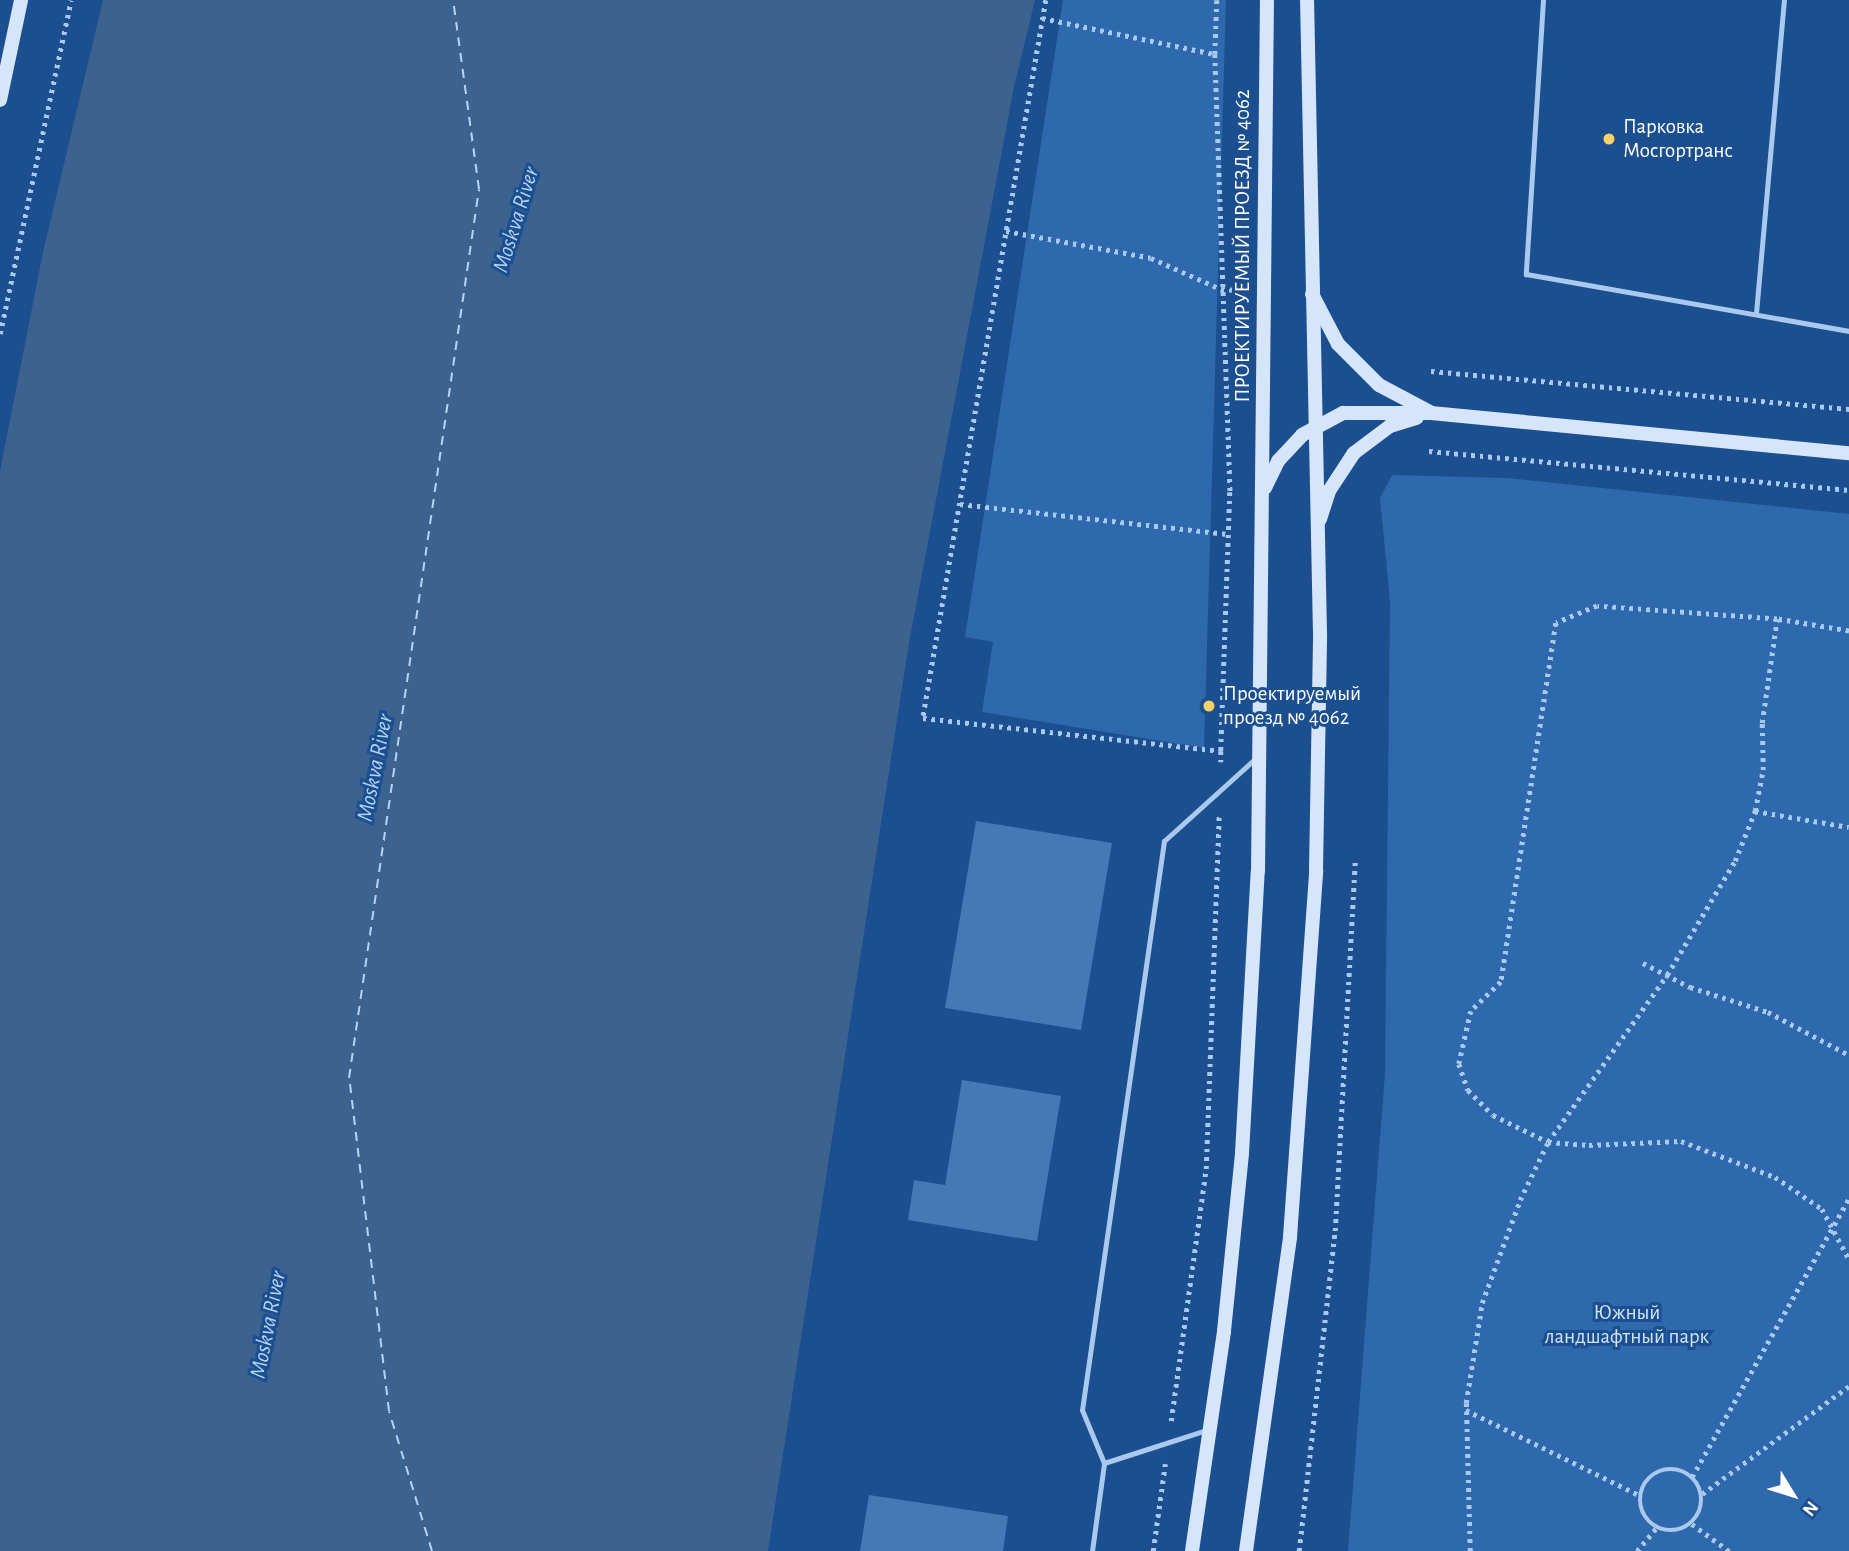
<!DOCTYPE html>
<html>
<head>
<meta charset="utf-8">
<style>
	body { margin:0 }
	#map { position:relative; width:1849px; height:1551px; overflow:hidden; background:#1b4f8f; font-family:"Alegreya Sans",sans-serif }
	div>[style] { position:absolute }
	.green>* { inset:0; background:#2e69ad }
	.water>* { inset:0; background:#3c6290 }
	.ferry>* { height:2px; margin-top:-1px; transform-origin:0; background:repeating-linear-gradient(90deg,#b5d3f5 0 9px,transparent 0 16px) }
	.building>* { inset:0; background:#4478b7 }
	.path>* { height:4.5px; margin-top:-2.25px; transform-origin:0; background:repeating-linear-gradient(90deg,#a9c9ee 0 3.5px,transparent 0 8.5px) }
	.path>.ring { margin:-2.25px; padding:0; box-sizing:content-box; background:none; border:4.5px solid #a9c9ee; border-radius:50% }
	.lane>* { height:5px; margin:-2.5px; padding:0 2.5px; transform-origin:2.5px; border-radius:2.5px; background:#a9c9ee }
	.secondary>* { height:14px; margin:-7px; padding:0 7px; transform-origin:7px; border-radius:7px; background:#d6e6fa }
	.dots>* { width:19px; height:19px; translate:-50% -50%; box-sizing:border-box; border:4px solid #1b4f8f; border-radius:50% }
	span { translate:-50% -50%; white-space:nowrap; text-align:center; line-height:1.15; -webkit-text-stroke:6px #1b4f8f; paint-order:stroke }
	.poi-label { font-size:21px; color:#fff }
	.left { translate:0 -50%; text-align:left }
	.street-label { font-size:21px; color:#fff }
	.park-label { font-size:21px; color:#cfe3fa }
	.water-label { font-size:23px; color:#b5d3f5; font-style:italic }
	.north { position:absolute; left:1758px; top:1460px; width:70px; height:70px; -webkit-text-stroke:5px #1b4f8f; paint-order:stroke; rotate:128deg; font-size:19px; font-weight:700; line-height:28px; text-align:center; color:#fff }
	.north::after { content:''; display:block; margin:auto; width:24px; height:32px; background:#fff; clip-path:polygon(50% 0,100% 100%,50% 72%,0 100%) }
</style>
</head>
<body>
<div id="map">
	<div class="green">
		<div style="clip-path:polygon(1063px 0,1226px 0,1204px 748px,982px 712px,993px 642px,965px 637px)"></div>
		<div style="clip-path:polygon(1392px 475px,1508px 478px,1849px 514px,1849px 1551px,1348px 1551px,1385px 1073px,1390px 601px,1380px 498px)"></div>
	</div>
	<div class="water">
		<div style="clip-path:polygon(103px 0,1035px 0,1014px 87px,909px 643px,768px 1551px,0 1551px,0 471px,43px 252px)"></div>
	</div>
	<div class="ferry">
		<div style="left:432px;top:1551px;width:146px;rotate:-107.1deg"></div>
		<div style="left:389px;top:1411px;width:335px;rotate:-96.8deg"></div>
		<div style="left:349px;top:1078px;width:898px;rotate:-81.68deg"></div>
		<div style="left:479px;top:189px;width:191px;rotate:-97.8deg"></div>
	</div>
	<div class="building">
		<div style="clip-path:polygon(976px 821px,1112px 843px,1081px 1030px,945px 1008px)"></div>
		<div style="clip-path:polygon(962px 1080px,1061px 1096px,1037px 1241px,908px 1220px,914px 1180px,945px 1185px)"></div>
		<div style="clip-path:polygon(869px 1495px,1008px 1516px,1003px 1551px,860px 1551px)"></div>
	</div>
	<div class="path">
		<div style="left:1046px;top:0;width:728px;rotate:99.72deg"></div>
		<div style="left:923px;top:718px;width:300px;rotate:6.3deg"></div>
		<div style="left:1221px;top:751px;width:11px;rotate:90deg"></div>
		<div style="left:1217px;top:0;width:54px;rotate:92.1deg"></div>
		<div style="left:1215px;top:54px;width:438px;rotate:88deg"></div>
		<div style="left:1230px;top:492px;width:259px;rotate:92deg"></div>
		<div style="left:1042px;top:18px;width:177px;rotate:11.8deg"></div>
		<div style="left:1006px;top:231px;width:147px;rotate:10.5deg"></div>
		<div style="left:1151px;top:258px;width:77px;rotate:23.9deg"></div>
		<div style="left:1221px;top:289px;width:22px;rotate:3deg"></div>
		<div style="left:0;top:334px;width:341px;rotate:-78deg"></div>
		<div style="left:1431px;top:371px;width:420px;rotate:5.2deg"></div>
		<div style="left:1429px;top:451px;width:422px;rotate:5.3deg"></div>
		<div style="left:960px;top:504px;width:271px;rotate:6.4deg"></div>
		<div style="left:1849px;top:631px;width:73px;rotate:-170.5deg"></div>
		<div style="left:1777px;top:619px;width:180px;rotate:-175.9deg"></div>
		<div style="left:1597px;top:606px;width:44px;rotate:157.5deg"></div>
		<div style="left:1556px;top:623px;width:363px;rotate:98.7deg"></div>
		<div style="left:1501px;top:982px;width:42px;rotate:136deg"></div>
		<div style="left:1471px;top:1011px;width:54px;rotate:102.8deg"></div>
		<div style="left:1459px;top:1064px;width:28px;rotate:71deg"></div>
		<div style="left:1468px;top:1090px;width:35px;rotate:45deg"></div>
		<div style="left:1493px;top:1115px;width:61px;rotate:26.1deg"></div>
		<div style="left:1548px;top:1142px;width:41px;rotate:4.2deg"></div>
		<div style="left:1589px;top:1145px;width:92px;rotate:-2.5deg"></div>
		<div style="left:1681px;top:1141px;width:101px;rotate:21deg"></div>
		<div style="left:1775px;top:1177px;width:57px;rotate:34.2deg"></div>
		<div style="left:1822px;top:1209px;width:57px;rotate:61.6deg"></div>
		<div style="left:1755px;top:811px;width:95px;rotate:9.7deg"></div>
		<div style="left:1643px;top:963px;width:53px;rotate:27.1deg"></div>
		<div style="left:1690px;top:987px;width:82px;rotate:17.8deg"></div>
		<div style="left:1768px;top:1012px;width:92px;rotate:28deg"></div>
		<div style="left:1466px;top:1410px;width:195px;rotate:26.2deg"></div>
		<div style="left:1171px;top:1421px;width:254px;rotate:-82.1deg"></div>
		<div style="left:1206px;top:1169px;width:353px;rotate:-87.9deg"></div>
		<div class="ring" style="left:1640px;top:1469px;width:57.5px;height:57.5px"></div>
		<div style="left:1692px;top:1477px;width:320px;rotate:-60.6deg"></div>
		<div style="left:1702px;top:1494px;width:182px;rotate:-36.3deg"></div>
		<div style="left:1692px;top:1524px;width:46px;rotate:36.1deg"></div>
		<div style="left:1153px;top:1551px;width:88px;rotate:-82.1deg"></div>
		<div style="left:1299px;top:1551px;width:322px;rotate:-83.6deg"></div>
		<div style="left:1335px;top:1231px;width:371px;rotate:-86.9deg"></div>
		<div style="left:1470px;top:1551px;width:148px;rotate:-91.5deg"></div>
		<div style="left:1466px;top:1403px;width:101px;rotate:-80.9deg"></div>
		<div style="left:1482px;top:1303px;width:110px;rotate:-69.7deg"></div>
		<div style="left:1520px;top:1200px;width:64px;rotate:-64.2deg"></div>
		<div style="left:1548px;top:1142px;width:205px;rotate:-54.5deg"></div>
		<div style="left:1667px;top:975px;width:133px;rotate:-59.2deg"></div>
		<div style="left:1735px;top:861px;width:54px;rotate:-68.2deg"></div>
		<div style="left:1755px;top:811px;width:42px;rotate:-79deg"></div>
		<div style="left:1763px;top:770px;width:47px;rotate:-91.2deg"></div>
		<div style="left:1762px;top:723px;width:105px;rotate:-81.8deg"></div>
		<div style="left:1637px;top:1551px;width:30px;rotate:-50deg"></div>
	</div>
	<div class="lane">
		<div style="left:1543px;top:0;width:275px;rotate:93.6deg"></div>
		<div style="left:1526px;top:274px;width:328px;rotate:10deg"></div>
		<div style="left:1756px;top:313px;width:314px;rotate:-84.9deg"></div>
		<div style="left:1104px;top:1463px;width:57px;rotate:-112.5deg"></div>
		<div style="left:1082px;top:1410px;width:575px;rotate:-81.8deg"></div>
		<div style="left:1164px;top:841px;width:125px;rotate:-42.1deg"></div>
		<div style="left:1092px;top:1551px;width:89px;rotate:-82.2deg"></div>
		<div style="left:1104px;top:1463px;width:108px;rotate:-17.8deg"></div>
	</div>
	<div class="secondary">
		<div style="left:0;top:100px;width:102px;rotate:-78.1deg"></div>
		<div style="left:1312px;top:294px;width:56px;rotate:62.5deg"></div>
		<div style="left:1338px;top:344px;width:58px;rotate:45deg"></div>
		<div style="left:1379px;top:385px;width:58px;rotate:27.9deg"></div>
		<div style="left:1265px;top:488px;width:30px;rotate:-64deg"></div>
		<div style="left:1278px;top:461px;width:35px;rotate:-47deg"></div>
		<div style="left:1302px;top:435px;width:47px;rotate:-28.2deg"></div>
		<div style="left:1343px;top:413px;width:88px"></div>
		<div style="left:1431px;top:413px;width:420px;rotate:5.5deg"></div>
		<div style="left:1320px;top:519px;width:29px;rotate:-72deg"></div>
		<div style="left:1329px;top:491px;width:45px;rotate:-56.7deg"></div>
		<div style="left:1354px;top:453px;width:45px;rotate:-36.9deg"></div>
		<div style="left:1390px;top:426px;width:28px;rotate:-17deg"></div>
		<div style="left:1192px;top:1551px;width:222px;rotate:-81.7deg"></div>
		<div style="left:1224px;top:1331px;width:179px;rotate:-84.2deg"></div>
		<div style="left:1242px;top:1153px;width:282px;rotate:-86.8deg"></div>
		<div style="left:1258px;top:871px;width:871px;rotate:-89.41deg"></div>
		<div style="left:1246px;top:1551px;width:317px;rotate:-82deg"></div>
		<div style="left:1290px;top:1237px;width:368px;rotate:-85.9deg"></div>
		<div style="left:1316px;top:870px;width:236px;rotate:-89deg"></div>
		<div style="left:1320px;top:634px;width:634px;rotate:-91.17deg"></div>
	</div>
	<div class="dots">
		<div style="left:1609px;top:139px;background:#ffd166"></div>
		<div style="left:1209px;top:706px;background:#ffd166"></div>
	</div>
	<div class="poi-label">
		<span class="left" style="left:1623px;top:139px">Парковка<br>Мосгортранс</span>
		<span class="left" style="left:1223px;top:706px">Проектируемый<br>проезд № 4062</span>
	</div>
	<div class="street-label">
		<span style="left:1243px;top:246px;rotate:-90deg">ПРОЕКТИРУЕМЫЙ ПРОЕЗД № 4062</span>
	</div>
	<div class="park-label">
		<span style="left:1627px;top:1325px">Южный<br>ландшафтный парк</span>
	</div>
	<div class="water-label">
		<span style="left:517px;top:220px;rotate:-73deg">Moskva River</span>
		<span style="left:376px;top:768px;rotate:-79deg">Moskva River</span>
		<span style="left:269px;top:1325px;rotate:-79deg">Moskva River</span>
	</div>
	<div class="north">N</div>
</div>
</body>
</html>
